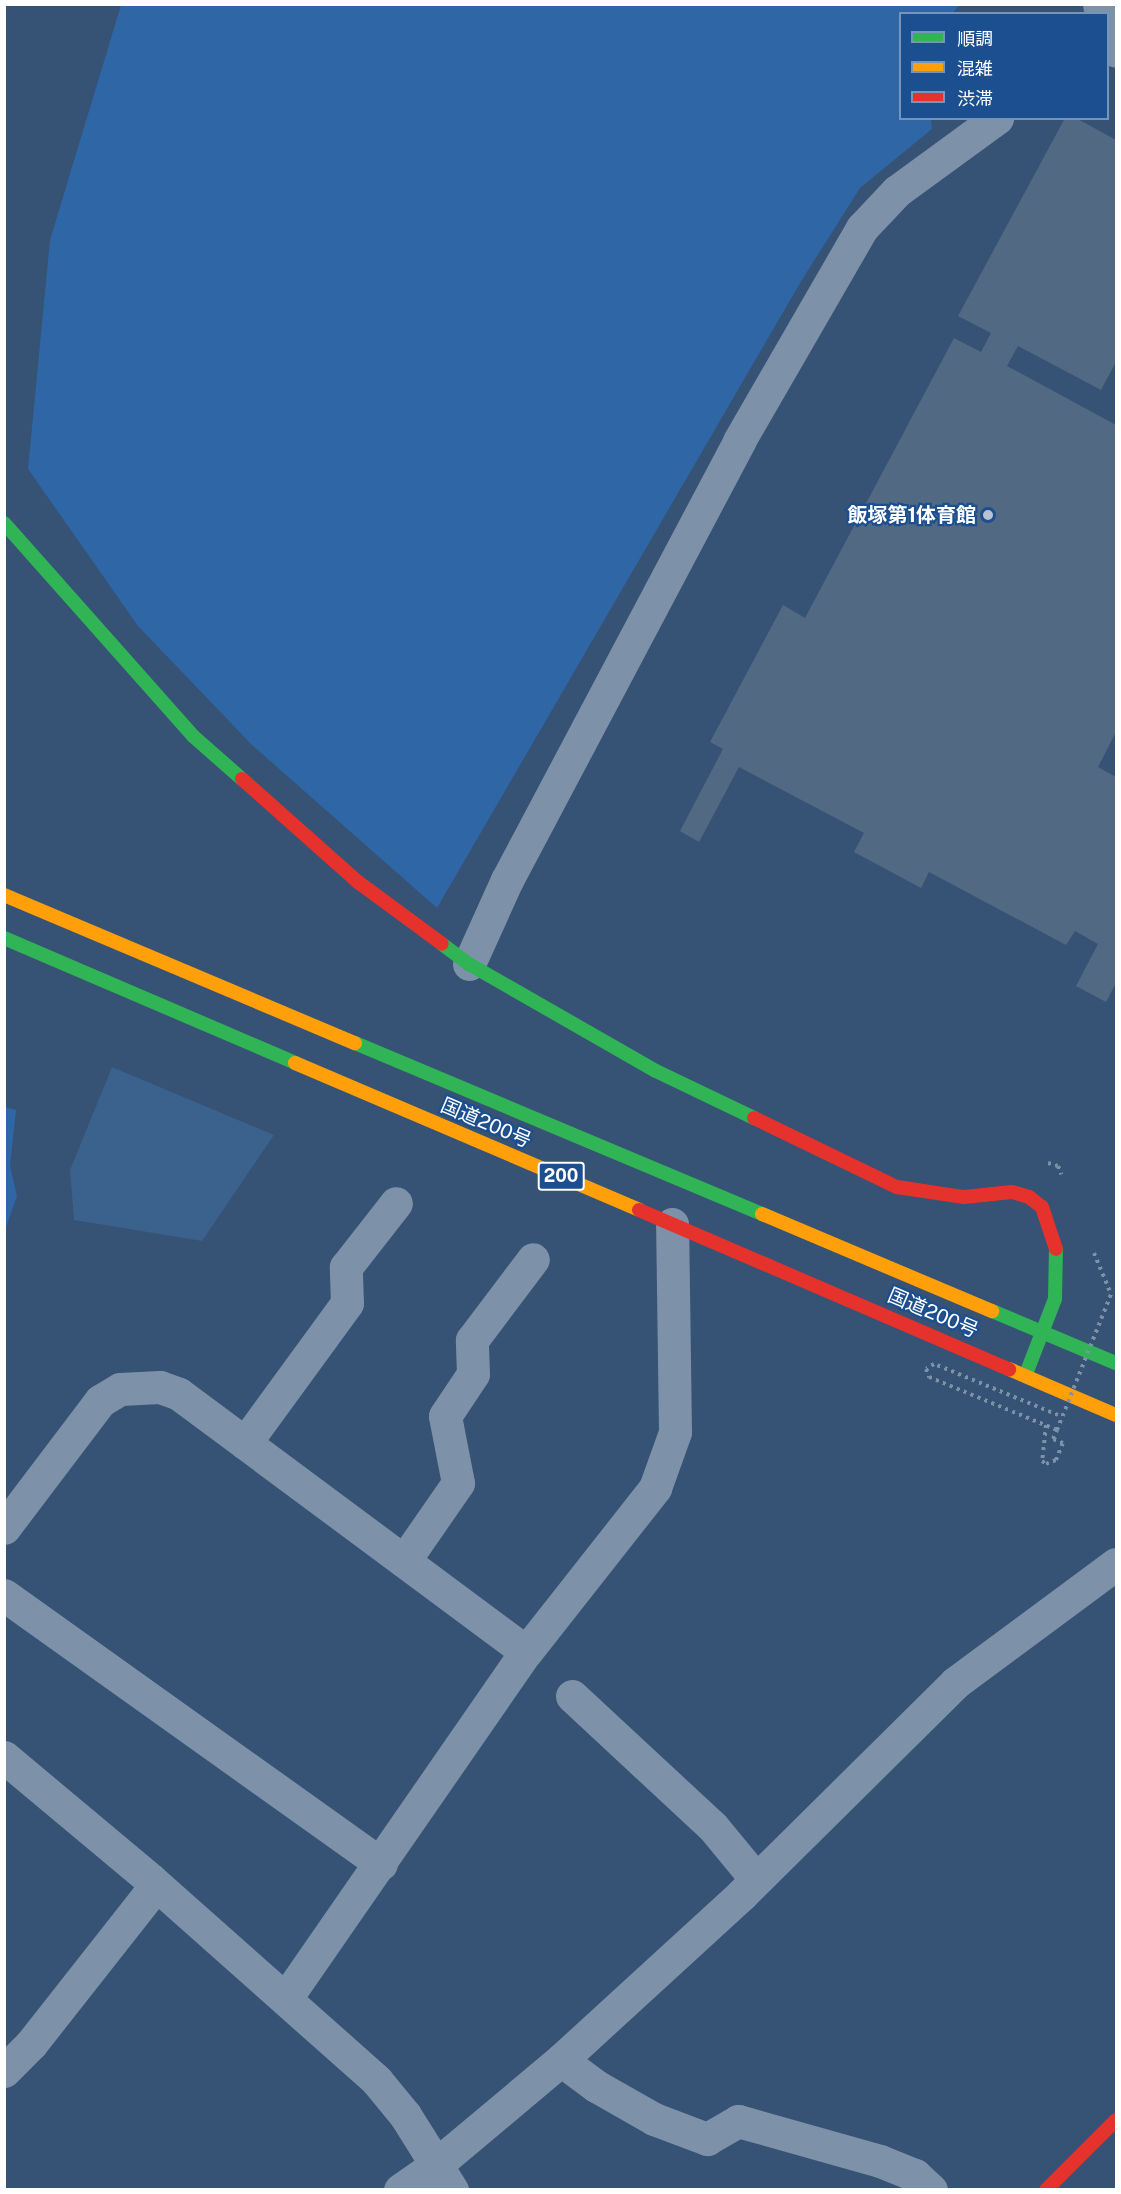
<!DOCTYPE html>
<html>
<head>
<meta charset="utf-8">
<style>
	body { margin:0 }
	#map { position:relative; width:1121px; height:2194px; overflow:hidden; background:#365274; font-family:"Public Sans","Noto Sans JP",sans-serif }
	div>[style] { position:absolute }
	.green>* { inset:0; background:#2f66a5 }
	.water>* { inset:0; background:#3b618d }
	.building>* { inset:0; background:#526984 }
	.path>* { height:4px; margin-top:-2px; transform-origin:0; background:repeating-linear-gradient(90deg,#7d92a8 0 3px,transparent 0 7.5px) }
	.street>* { height:33px; margin:-16.5px; padding:0 16.5px; transform-origin:16.5px; border-radius:16.5px; background:#7d92a8 }
	.fast>* { height:14px; margin:-7px; padding:0 7px; transform-origin:7px; border-radius:7px; background:#30b455 }
	.slow>* { height:14px; margin:-7px; padding:0 7px; transform-origin:7px; border-radius:7px; background:#ff9f0a }
	.jam>* { height:14px; margin:-7px; padding:0 7px; transform-origin:7px; border-radius:7px; background:#e5322d }
	.path-bridge>* { height:4px; margin-top:-2px; transform-origin:0; background:repeating-linear-gradient(90deg,#7d92a8 0 3px,transparent 0 7.5px) }
	.dots>* { width:16px; height:16px; translate:-50% -50%; box-sizing:border-box; border:3px solid #1b4f8f; border-radius:50% }
	span { translate:-50% -50%; white-space:nowrap; text-align:center; line-height:1.15; -webkit-text-stroke:4.5px #1b4f8f; paint-order:stroke }
	.shield-label span { padding:2px 4px; background:#1b4f8f; border:2px solid; border-radius:4px; -webkit-text-stroke-width:0 }
	.shield-label { font-size:18px; color:#fff; font-weight:700 }
	.poi-label { font-size:20px; color:#fff; font-weight:700 }
	.right { translate:-100% -50%; text-align:right }
	.street-label { font-size:20px; color:#fff }
	.frame { position:absolute; inset:0; border:6px solid #fff; pointer-events:none }
	.legend { position:absolute; left:899px; top:12px; width:210px; height:108px; box-sizing:border-box; background:#1b4f8f; border:2px solid #7695bc; margin:0; padding:8px 10px; list-style:none; font-size:18px; color:#fff }
	.legend li { display:flex; align-items:center; gap:12px; height:30px }
	.legend b { width:30px; border:2px solid #7695bc }
</style>
</head>
<body>
<div id="map">
	<div class="green">
		<div style="clip-path:polygon(121px 5px,959px 5px,953px 13px,900px 14px,900px 118px,931px 119px,932px 129px,860px 188px,800px 283px,437px 908px,252px 745px,138px 626px,28px 469px,50px 240px)"></div>
		<div style="clip-path:polygon(5px 1107px,16px 1110px,10px 1166px,17px 1196px,5px 1230px)"></div>
	</div>
	<div class="water">
		<div style="clip-path:polygon(112px 1067px,274px 1135px,202px 1241px,74px 1220px,70px 1170px)"></div>
	</div>
	<div class="building">
		<div style="clip-path:polygon(1065px 118px,1076px 118px,1116px 140px,1116px 362px,1101px 390px,1018px 346px,1007px 366px,1116px 425px,1116px 732px,1098px 767px,1116px 777px,1116px 983px,1106px 1002px,1076px 986px,1098px 944px,1075px 931px,1066px 945px,929px 872px,921px 888px,854px 852px,864px 833px,739px 767px,699px 842px,680px 831px,723px 749px,710px 742px,783px 605px,805px 618px,954px 338px,981px 352px,991px 333px,958px 316px)"></div>
	</div>
	<div class="path">
		<div style="left:1048px;top:1163px;width:10px;rotate:17deg"></div>
		<div style="left:1058px;top:1166px;width:9px;rotate:69deg"></div>
		<div style="left:1094px;top:1253px;width:44px;rotate:67.5deg"></div>
		<div style="left:1046px;top:1425px;width:36px;rotate:96deg"></div>
		<div style="left:1042px;top:1461px;width:5px;rotate:37deg"></div>
		<div style="left:1046px;top:1464px;width:11px;rotate:-22deg"></div>
		<div style="left:1056px;top:1460px;width:18px;rotate:-68deg"></div>
		<div style="left:1063px;top:1443px;width:11px;rotate:-158deg"></div>
		<div style="left:1053px;top:1439px;width:10px;rotate:-66deg"></div>
	</div>
	<div class="street">
		<div style="left:1099px;top:4px;width:10px;rotate:79deg"></div>
		<div style="left:1108px;top:38px;width:15px;rotate:58deg"></div>
		<div style="left:469px;top:964px;width:92px;rotate:-65.7deg"></div>
		<div style="left:507px;top:880px;width:497px;rotate:-62.1deg"></div>
		<div style="left:739px;top:441px;width:246px;rotate:-60deg"></div>
		<div style="left:862px;top:228px;width:51px;rotate:-46.6deg"></div>
		<div style="left:897px;top:191px;width:124px;rotate:-36.1deg"></div>
		<div style="left:245px;top:1443px;width:173px;rotate:-53.9deg"></div>
		<div style="left:347px;top:1303px;width:36px;rotate:-92deg"></div>
		<div style="left:346px;top:1267px;width:81px;rotate:-52deg"></div>
		<div style="left:4px;top:1528px;width:159px;rotate:-52.9deg"></div>
		<div style="left:100px;top:1401px;width:23px;rotate:-31deg"></div>
		<div style="left:120px;top:1389px;width:40px;rotate:-2.9deg"></div>
		<div style="left:160px;top:1387px;width:20px;rotate:20deg"></div>
		<div style="left:179px;top:1394px;width:432px;rotate:36.6deg"></div>
		<div style="left:526px;top:1652px;width:209px;rotate:-51.8deg"></div>
		<div style="left:655px;top:1488px;width:59px;rotate:-70.3deg"></div>
		<div style="left:675px;top:1432px;width:208px;rotate:-90.8deg"></div>
		<div style="left:404px;top:1561px;width:95px;rotate:-55.3deg"></div>
		<div style="left:458px;top:1483px;width:68px;rotate:-101deg"></div>
		<div style="left:445px;top:1416px;width:50px;rotate:-56.3deg"></div>
		<div style="left:473px;top:1374px;width:34px;rotate:-92deg"></div>
		<div style="left:472px;top:1340px;width:101px;rotate:-53deg"></div>
		<div style="left:4px;top:1595px;width:463px;rotate:35.5deg"></div>
		<div style="left:572px;top:1696px;width:192px;rotate:42.9deg"></div>
		<div style="left:713px;top:1827px;width:67px;rotate:50.4deg"></div>
		<div style="left:4px;top:1757px;width:192px;rotate:39.9deg"></div>
		<div style="left:151px;top:1880px;width:302px;rotate:41.6deg"></div>
		<div style="left:377px;top:2081px;width:44px;rotate:50.5deg"></div>
		<div style="left:405px;top:2115px;width:89px;rotate:57.9deg"></div>
		<div style="left:286px;top:1998px;width:421px;rotate:-55.3deg"></div>
		<div style="left:561px;top:2060px;width:44px;rotate:36.6deg"></div>
		<div style="left:596px;top:2086px;width:67px;rotate:29.6deg"></div>
		<div style="left:654px;top:2119px;width:57px;rotate:20.7deg"></div>
		<div style="left:707px;top:2139px;width:36px;rotate:-30deg"></div>
		<div style="left:738px;top:2121px;width:148px;rotate:15.7deg"></div>
		<div style="left:880px;top:2161px;width:38px;rotate:22deg"></div>
		<div style="left:915px;top:2175px;width:22px;rotate:43deg"></div>
		<div style="left:4px;top:2071px;width:38px;rotate:-45deg"></div>
		<div style="left:31px;top:2044px;width:202px;rotate:-51.8deg"></div>
		<div style="left:400px;top:2190px;width:45px;rotate:-35.1deg"></div>
		<div style="left:437px;top:2164px;width:162px;rotate:-40deg"></div>
		<div style="left:561px;top:2060px;width:246px;rotate:-42.5deg"></div>
		<div style="left:742px;top:1894px;width:300px;rotate:-44.7deg"></div>
		<div style="left:955px;top:1683px;width:200px;rotate:-36.5deg"></div>
	</div>
	<div class="fast">
		<div style="left:4px;top:523px;width:285px;rotate:48.4deg"></div>
		<div style="left:193px;top:736px;width:65px;rotate:41.3deg"></div>
		<div style="left:4px;top:938px;width:317px;rotate:23.2deg"></div>
		<div style="left:442px;top:944px;width:34px;rotate:37deg"></div>
		<div style="left:469px;top:964px;width:215px;rotate:29.8deg"></div>
		<div style="left:656px;top:1071px;width:109px;rotate:25.6deg"></div>
		<div style="left:355px;top:1043px;width:441px;rotate:22.8deg"></div>
		<div style="left:992px;top:1311px;width:134px;rotate:22.8deg"></div>
		<div style="left:1026px;top:1374px;width:80px;rotate:-68.9deg"></div>
		<div style="left:1055px;top:1299px;width:50px;rotate:-88.9deg"></div>
	</div>
	<div class="slow">
		<div style="left:4px;top:895px;width:381px;rotate:22.9deg"></div>
		<div style="left:295px;top:1063px;width:374px;rotate:23.1deg"></div>
		<div style="left:762px;top:1214px;width:250px;rotate:22.9deg"></div>
		<div style="left:1009px;top:1369px;width:116px;rotate:23.3deg"></div>
	</div>
	<div class="jam">
		<div style="left:242px;top:779px;width:155px;rotate:41.6deg"></div>
		<div style="left:358px;top:882px;width:104px;rotate:36.4deg"></div>
		<div style="left:754px;top:1118px;width:159px;rotate:25.8deg"></div>
		<div style="left:897px;top:1187px;width:68px;rotate:8.5deg"></div>
		<div style="left:964px;top:1197px;width:48px;rotate:-5.9deg"></div>
		<div style="left:1012px;top:1192px;width:18px;rotate:16deg"></div>
		<div style="left:1029px;top:1197px;width:16px;rotate:38deg"></div>
		<div style="left:1042px;top:1207px;width:44px;rotate:71.6deg"></div>
		<div style="left:639px;top:1210px;width:403px;rotate:23.3deg"></div>
		<div style="left:1046px;top:2190px;width:99px;rotate:-45deg"></div>
	</div>
	<div class="path-bridge">
		<div style="left:1058px;top:1415px;width:134px;rotate:-157.6deg"></div>
		<div style="left:934px;top:1364px;width:9px;rotate:148deg"></div>
		<div style="left:926px;top:1369px;width:9px;rotate:69deg"></div>
		<div style="left:929px;top:1377px;width:139px;rotate:22.5deg"></div>
		<div style="left:1057px;top:1430px;width:146px;rotate:-68.3deg"></div>
	</div>
	<div class="dots">
		<div style="left:988px;top:515px;background:#b9c2ce"></div>
	</div>
	<div class="shield-label">
		<span style="left:561px;top:1176px">200</span>
	</div>
	<div class="poi-label">
		<span class="right" style="left:976px;top:515px">飯塚第1体育館</span>
	</div>
	<div class="street-label">
		<span style="left:486px;top:1123px;rotate:23deg">国道200号</span>
		<span style="left:933px;top:1313px;rotate:23deg">国道200号</span>
	</div>
	<div class="frame"></div>
	<ul class="legend">
	<li><b style="height:8px;background:#30b455"></b>順調</li>
	<li><b style="height:8px;background:#ff9f0a"></b>混雑</li>
	<li><b style="height:8px;background:#e5322d"></b>渋滞</li>
	</ul>
</div>
</body>
</html>
